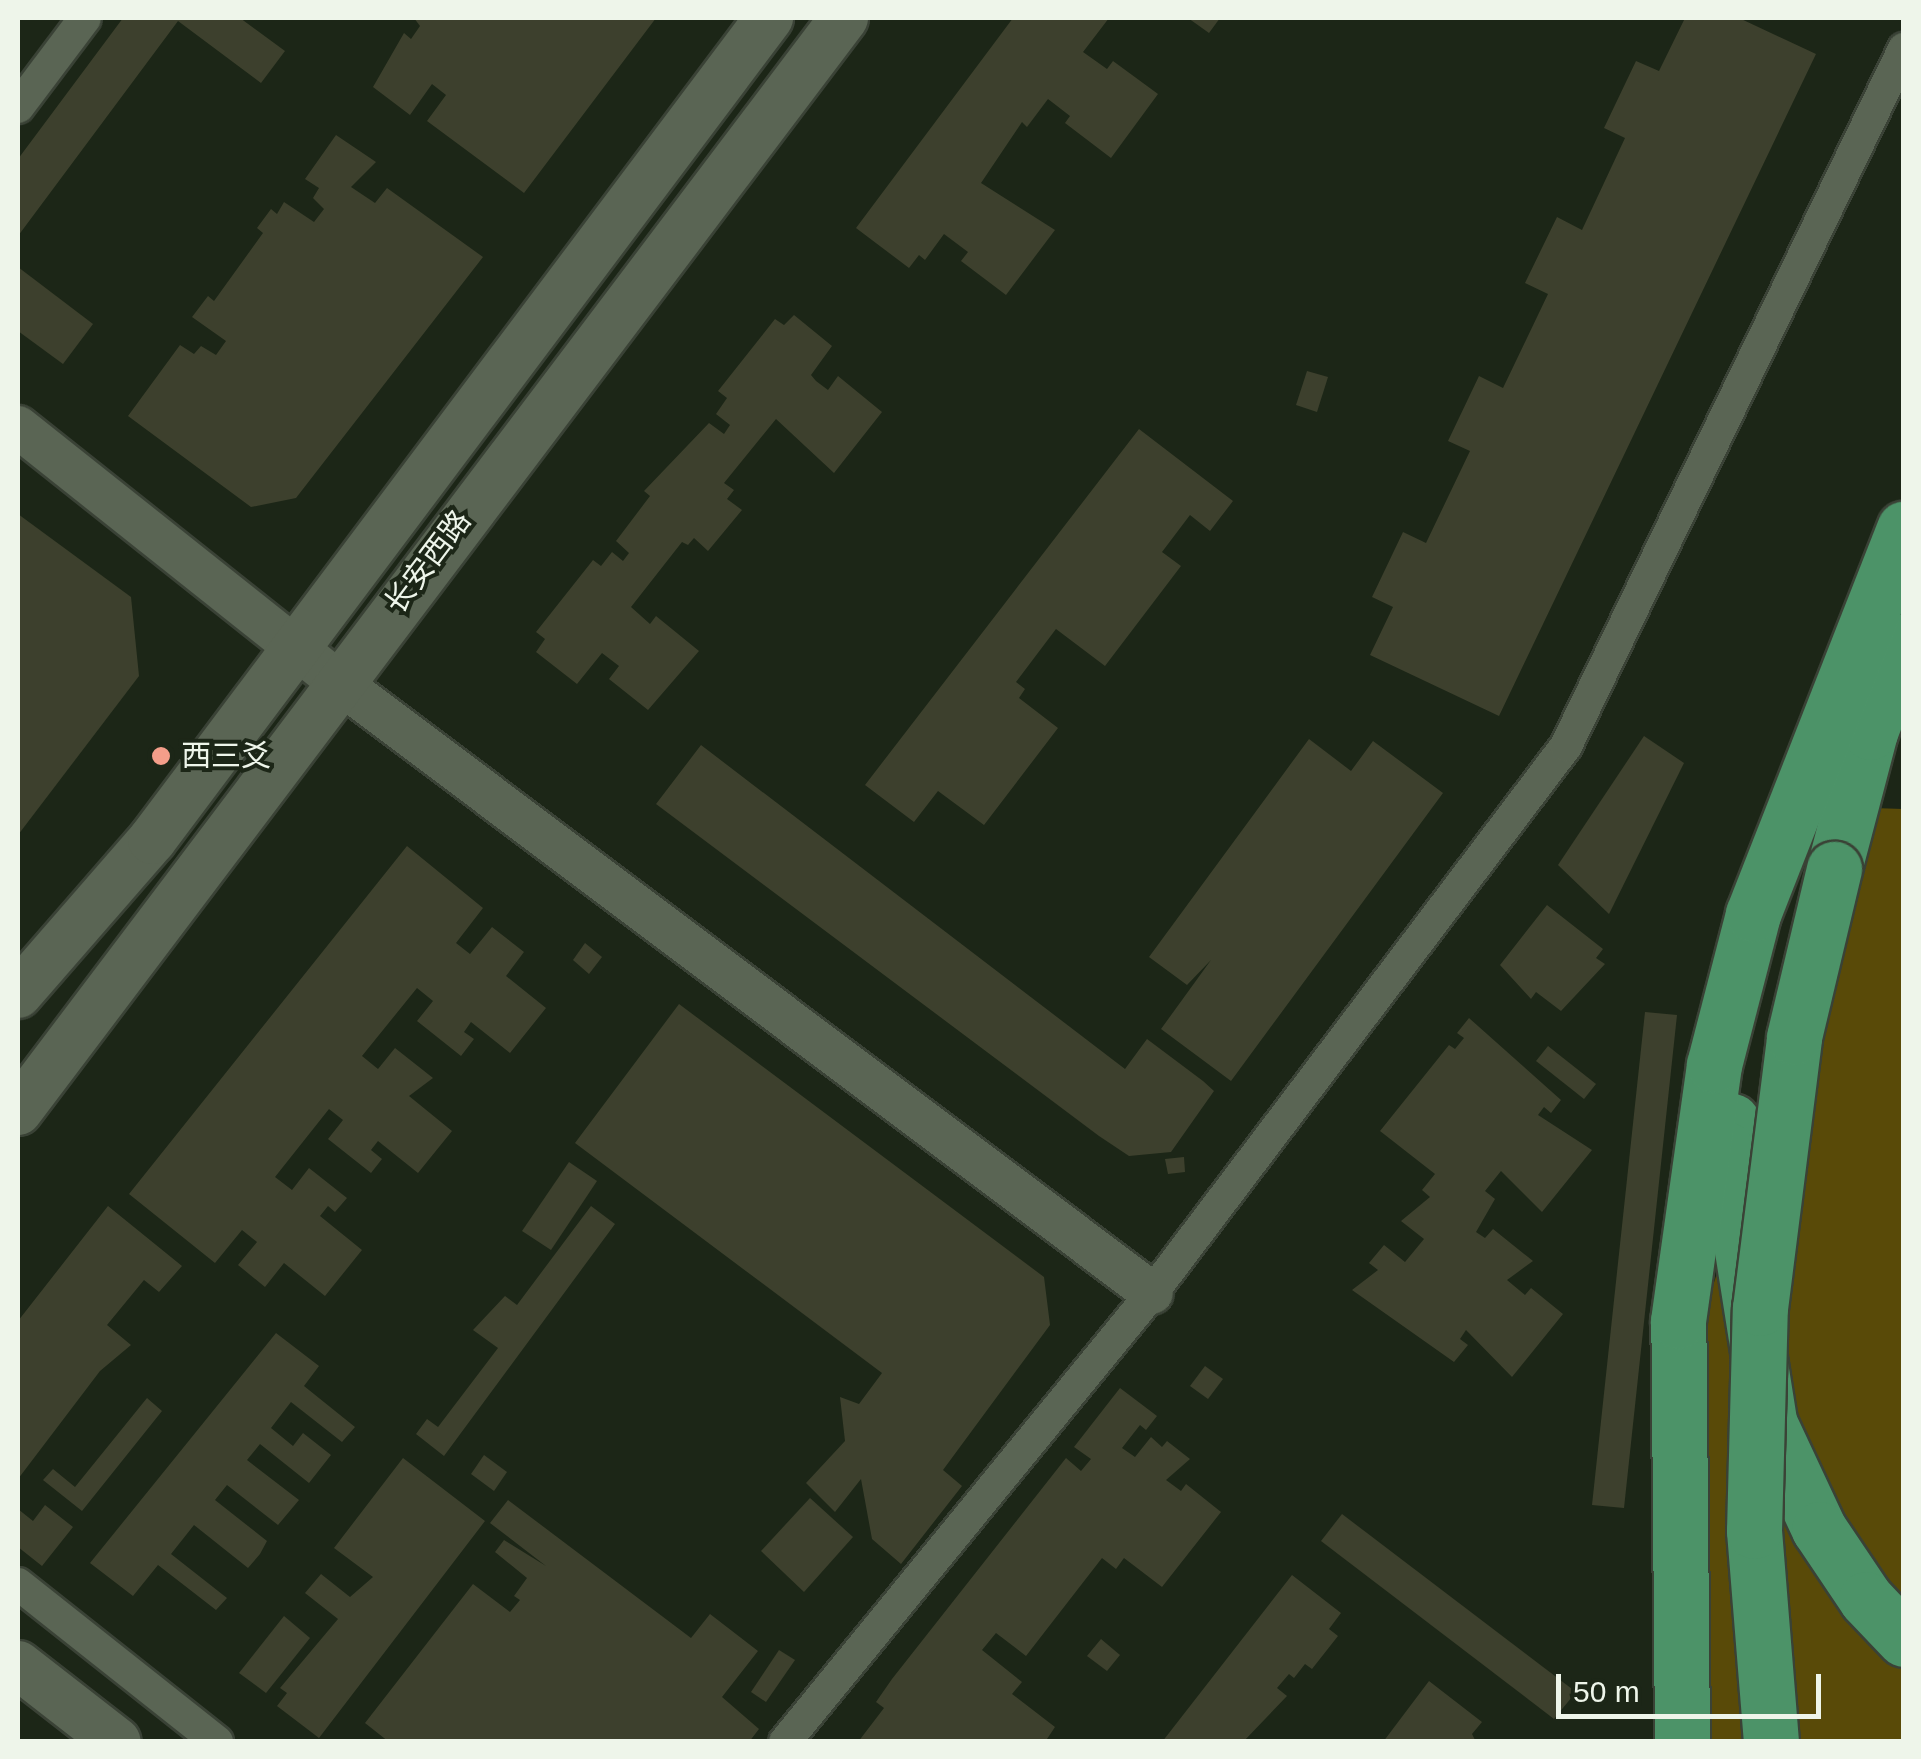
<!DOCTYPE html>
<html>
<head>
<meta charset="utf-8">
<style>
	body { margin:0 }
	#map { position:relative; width:1921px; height:1759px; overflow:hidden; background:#1c2617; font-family:Arial,"Noto Sans SC",sans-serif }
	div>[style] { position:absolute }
	.forest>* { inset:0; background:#594a08 }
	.building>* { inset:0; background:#3d402d }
	.roads { filter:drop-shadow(2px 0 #3a4236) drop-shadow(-2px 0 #3a4236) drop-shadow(0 2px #3a4236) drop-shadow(0 -2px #3a4236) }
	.minor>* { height:32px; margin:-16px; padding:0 16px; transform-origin:16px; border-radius:16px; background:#5a6554 }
	.tertiary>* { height:42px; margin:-21px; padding:0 21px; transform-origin:21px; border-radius:21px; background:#5a6554 }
	.secondary>* { height:48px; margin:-24px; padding:0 24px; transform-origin:24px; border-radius:24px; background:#5a6554 }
	.motorway>* { height:55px; margin:-27.5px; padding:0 27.5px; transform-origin:27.5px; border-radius:27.5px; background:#4c9368 }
	.bridges { filter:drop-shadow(2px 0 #3a4236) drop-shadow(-2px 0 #3a4236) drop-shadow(0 2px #3a4236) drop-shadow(0 -2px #3a4236) }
	.motorway-bridge>* { height:55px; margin:-27.5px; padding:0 27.5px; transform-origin:27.5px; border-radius:27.5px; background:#4c9368 }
	.dots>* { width:28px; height:28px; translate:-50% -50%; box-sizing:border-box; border:5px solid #1c2617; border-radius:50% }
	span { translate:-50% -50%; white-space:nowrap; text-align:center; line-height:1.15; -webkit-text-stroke:8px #1c2617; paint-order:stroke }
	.street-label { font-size:30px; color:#eef5ea }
	.poi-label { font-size:30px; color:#eef5ea }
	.left { translate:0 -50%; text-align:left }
	.frame { position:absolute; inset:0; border:20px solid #eef5ea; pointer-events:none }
	.scale { position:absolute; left:1556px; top:1674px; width:265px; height:45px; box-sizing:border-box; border:5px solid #eef5ea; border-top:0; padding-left:12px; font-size:30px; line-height:35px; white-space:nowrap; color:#eef5ea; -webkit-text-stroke:8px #1c2617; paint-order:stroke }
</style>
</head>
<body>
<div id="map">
	<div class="forest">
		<div style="clip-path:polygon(1873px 808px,1903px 809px,1903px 1741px,1696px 1741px,1696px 1336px)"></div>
	</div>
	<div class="building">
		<div style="clip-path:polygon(123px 18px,240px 18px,285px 51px,261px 83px,178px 21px,18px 236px,18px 159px)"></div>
		<div style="clip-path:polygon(414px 18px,656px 18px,524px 193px,427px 121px,446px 95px,432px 84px,410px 115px,373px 87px,404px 33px,411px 39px,420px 26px)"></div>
		<div style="clip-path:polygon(1013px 18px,1109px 18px,1083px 52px,1107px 69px,1113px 61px,1158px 94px,1111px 158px,1065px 123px,1070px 116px,1048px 99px,1027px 127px,1022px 122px,981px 183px,1055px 230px,1006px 295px,961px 261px,968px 252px,944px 234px,925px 260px,919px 255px,909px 268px,856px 228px)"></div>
		<div style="clip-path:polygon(1188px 18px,1220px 18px,1209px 33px)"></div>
		<div style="clip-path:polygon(1685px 18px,1739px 18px,1816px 54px,1499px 716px,1370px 655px,1393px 607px,1372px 597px,1403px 532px,1426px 543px,1470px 451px,1448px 441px,1479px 376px,1503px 388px,1548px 294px,1525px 283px,1557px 217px,1582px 230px,1625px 138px,1604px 128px,1636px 61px,1659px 71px)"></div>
		<div style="clip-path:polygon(336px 135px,376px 162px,351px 187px,375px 203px,387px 188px,483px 257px,296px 498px,251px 507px,128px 416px,180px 345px,194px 354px,201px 346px,216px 355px,226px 341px,192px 317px,208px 296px,214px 301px,263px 233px,257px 228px,271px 209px,277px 214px,284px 202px,314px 222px,324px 209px,313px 198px,319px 188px,305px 179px)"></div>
		<div style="clip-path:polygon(18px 267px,93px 324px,63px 364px,18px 331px)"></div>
		<div style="clip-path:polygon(794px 315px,832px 346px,811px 375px,816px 381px,828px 390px,838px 376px,882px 412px,834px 473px,776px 419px,724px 483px,734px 490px,727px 499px,742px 510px,708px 551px,694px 538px,688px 545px,682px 542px,631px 607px,650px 624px,656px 616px,699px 651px,648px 710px,609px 679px,619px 666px,602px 653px,577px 684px,536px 652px,545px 639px,536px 632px,593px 560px,601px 566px,612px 552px,623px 561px,629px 553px,616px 541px,650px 496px,644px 491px,709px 423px,724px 434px,730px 425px,716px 414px,727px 398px,718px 391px,775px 319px,784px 325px)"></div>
		<div style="clip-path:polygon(1307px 371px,1328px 377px,1317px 412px,1296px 405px)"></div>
		<div style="clip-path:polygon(1139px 429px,1233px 501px,1210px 531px,1190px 515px,1162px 552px,1181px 566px,1105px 666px,1056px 629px,1016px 682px,1025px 689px,1019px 698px,1058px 728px,984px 825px,938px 791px,914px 822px,865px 785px)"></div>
		<div style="clip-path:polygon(18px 514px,131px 597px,139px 676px,18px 835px)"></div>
		<div style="clip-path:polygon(1644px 736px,1684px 763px,1609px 914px,1558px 865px)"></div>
		<div style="clip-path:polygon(1309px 739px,1351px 771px,1373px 741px,1443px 793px,1231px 1081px,1161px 1029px,1211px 960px,1187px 985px,1149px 957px)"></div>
		<div style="clip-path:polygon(701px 745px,1125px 1069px,1147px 1039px,1203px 1081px,1214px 1091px,1171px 1152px,1129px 1156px,1099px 1136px,656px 804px)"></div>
		<div style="clip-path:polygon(407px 846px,483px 908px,456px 943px,470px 954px,492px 927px,524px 952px,506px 976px,546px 1008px,510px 1053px,471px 1022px,464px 1032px,474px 1039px,461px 1056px,417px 1021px,433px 1001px,417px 988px,362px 1056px,378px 1069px,395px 1048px,433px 1078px,409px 1096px,452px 1131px,418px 1173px,378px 1141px,371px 1150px,382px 1159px,371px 1173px,328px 1139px,343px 1120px,329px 1109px,275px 1177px,292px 1190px,309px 1168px,347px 1198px,335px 1212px,328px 1206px,320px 1216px,362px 1250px,325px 1296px,284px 1263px,265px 1287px,238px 1265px,257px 1242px,242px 1230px,215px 1263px,129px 1194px)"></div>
		<div style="clip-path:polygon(1547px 905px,1603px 949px,1596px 958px,1605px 964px,1561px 1011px,1536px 992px,1531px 999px,1500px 965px)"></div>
		<div style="clip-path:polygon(585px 943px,602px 957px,589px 974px,573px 960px)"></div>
		<div style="clip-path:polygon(679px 1004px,1044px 1277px,1050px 1325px,943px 1470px,962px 1486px,901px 1564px,872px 1539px,861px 1479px,835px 1512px,806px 1483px,845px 1441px,840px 1397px,859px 1404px,882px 1373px,575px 1143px)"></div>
		<div style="clip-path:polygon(1645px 1012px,1677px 1015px,1624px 1508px,1592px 1505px)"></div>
		<div style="clip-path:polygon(1469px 1018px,1561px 1100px,1551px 1113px,1544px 1107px,1538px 1115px,1592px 1150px,1542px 1212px,1501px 1171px,1485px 1191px,1495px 1199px,1476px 1232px,1485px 1238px,1493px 1229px,1533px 1261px,1507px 1280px,1525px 1295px,1531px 1288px,1563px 1314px,1512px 1377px,1466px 1330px,1460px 1339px,1468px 1345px,1454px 1362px,1352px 1290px,1378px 1270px,1369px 1263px,1384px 1245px,1405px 1262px,1424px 1239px,1401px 1221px,1430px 1197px,1422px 1190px,1435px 1174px,1380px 1131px,1449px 1045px,1455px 1049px,1464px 1038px,1457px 1033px)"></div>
		<div style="clip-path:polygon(1548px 1046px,1596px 1084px,1584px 1099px,1536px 1061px)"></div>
		<div style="clip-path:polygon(1184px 1157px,1185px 1172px,1168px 1174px,1165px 1159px)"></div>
		<div style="clip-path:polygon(569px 1162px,597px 1181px,551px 1250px,522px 1231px)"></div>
		<div style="clip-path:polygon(108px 1206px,182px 1266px,159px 1292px,144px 1280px,107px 1325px,131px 1345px,100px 1371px,18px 1479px,18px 1321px)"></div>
		<div style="clip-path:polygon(591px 1206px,615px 1224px,444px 1456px,416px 1434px,427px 1419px,438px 1427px,498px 1348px,473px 1330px,505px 1296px,517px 1305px)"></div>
		<div style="clip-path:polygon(276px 1333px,319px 1366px,304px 1386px,355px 1427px,342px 1442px,291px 1402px,271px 1428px,293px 1446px,303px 1433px,331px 1455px,309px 1483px,260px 1444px,247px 1460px,299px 1500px,278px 1525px,227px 1485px,215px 1500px,267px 1541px,260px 1554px,248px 1568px,194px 1525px,171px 1554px,227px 1598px,216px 1610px,158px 1565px,133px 1596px,90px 1563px)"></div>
		<div style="clip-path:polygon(1205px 1366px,1223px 1379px,1208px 1399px,1190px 1386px)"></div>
		<div style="clip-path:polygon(1120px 1388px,1157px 1416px,1146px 1430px,1140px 1425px,1122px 1448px,1135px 1457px,1151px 1437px,1162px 1447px,1167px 1441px,1190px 1459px,1166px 1480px,1181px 1491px,1186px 1484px,1221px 1512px,1162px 1587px,1124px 1558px,1116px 1569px,1102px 1558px,1026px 1656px,996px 1633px,982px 1650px,1022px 1682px,1012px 1694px,1055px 1727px,1045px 1742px,858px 1742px,884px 1708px,876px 1702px,892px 1679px,1066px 1458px,1081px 1471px,1091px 1459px,1074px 1447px)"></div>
		<div style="clip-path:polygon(147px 1398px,162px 1411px,82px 1511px,43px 1480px,53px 1469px,75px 1487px)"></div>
		<div style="clip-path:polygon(484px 1455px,507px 1472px,494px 1491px,471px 1474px)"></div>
		<div style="clip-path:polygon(403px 1458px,485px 1521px,319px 1738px,277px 1706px,287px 1693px,280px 1688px,338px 1619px,305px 1593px,321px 1574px,350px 1597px,373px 1577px,334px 1548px)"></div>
		<div style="clip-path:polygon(810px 1498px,853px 1537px,804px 1592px,761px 1551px)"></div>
		<div style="clip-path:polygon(508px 1500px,691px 1638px,710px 1614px,758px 1651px,722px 1697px,759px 1729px,749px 1742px,389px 1742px,365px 1723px,473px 1584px,510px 1612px,520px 1600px,514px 1596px,527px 1578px,495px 1552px,504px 1540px,546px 1566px,490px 1523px)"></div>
		<div style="clip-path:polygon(45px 1505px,73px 1527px,42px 1566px,18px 1547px,18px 1509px,33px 1521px)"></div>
		<div style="clip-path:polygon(1342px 1514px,1576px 1692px,1554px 1719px,1321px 1541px)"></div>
		<div style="clip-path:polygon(1292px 1575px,1341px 1613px,1329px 1629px,1338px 1636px,1312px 1669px,1305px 1664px,1294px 1678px,1289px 1674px,1277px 1688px,1287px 1696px,1243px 1742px,1162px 1742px)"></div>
		<div style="clip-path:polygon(284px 1616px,310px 1638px,266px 1693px,239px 1673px)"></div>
		<div style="clip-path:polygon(1101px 1639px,1120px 1655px,1107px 1671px,1087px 1656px)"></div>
		<div style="clip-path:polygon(779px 1650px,795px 1660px,766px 1702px,751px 1692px)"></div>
		<div style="clip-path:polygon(1429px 1681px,1482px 1722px,1472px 1734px,1476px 1742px,1383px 1742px)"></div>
	</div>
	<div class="roads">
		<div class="minor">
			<div style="left:18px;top:107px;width:111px;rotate:-53deg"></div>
			<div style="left:18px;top:1584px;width:254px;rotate:38.4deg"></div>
			<div style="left:785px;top:1742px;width:580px;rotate:-50.74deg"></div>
			<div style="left:1152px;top:1293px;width:686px;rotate:-52.88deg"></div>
			<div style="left:1566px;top:746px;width:775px;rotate:-64.13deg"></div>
		</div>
		<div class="tertiary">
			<div style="left:18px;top:427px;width:408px;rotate:38.5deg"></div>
			<div style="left:337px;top:681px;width:1019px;rotate:36.9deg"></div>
		</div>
		<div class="secondary">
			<div style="left:18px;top:994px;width:204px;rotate:-49deg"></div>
			<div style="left:152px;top:840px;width:1028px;rotate:-53.11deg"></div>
			<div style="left:18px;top:1111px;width:1370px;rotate:-52.92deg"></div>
			<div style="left:18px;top:1665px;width:125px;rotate:37.9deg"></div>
		</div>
		<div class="motorway">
			<div style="left:1834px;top:869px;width:142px;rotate:-75.3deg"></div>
			<div style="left:1870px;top:732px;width:97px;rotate:-69.5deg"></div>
			<div style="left:1732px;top:1121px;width:29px;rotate:102deg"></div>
			<div style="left:1726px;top:1149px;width:276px;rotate:81deg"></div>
			<div style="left:1769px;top:1422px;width:118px;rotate:65deg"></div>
			<div style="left:1819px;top:1529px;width:84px;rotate:56.1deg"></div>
			<div style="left:1866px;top:1599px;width:55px;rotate:46.5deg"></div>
			<div style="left:1682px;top:1742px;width:421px;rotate:-90.5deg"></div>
			<div style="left:1678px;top:1321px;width:259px;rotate:-82deg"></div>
			<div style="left:1714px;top:1065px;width:156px;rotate:-75.5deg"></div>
			<div style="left:1753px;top:914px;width:414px;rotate:-68.6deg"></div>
		</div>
	</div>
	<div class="bridges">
		<div class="motorway-bridge">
			<div style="left:1771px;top:1742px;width:212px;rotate:-94.6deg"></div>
			<div style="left:1754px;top:1531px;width:223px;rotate:-88.5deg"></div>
			<div style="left:1760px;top:1308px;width:273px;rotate:-82.8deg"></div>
			<div style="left:1794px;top:1037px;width:173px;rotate:-76.6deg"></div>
		</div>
	</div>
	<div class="dots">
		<div style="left:161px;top:756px;background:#f49e8a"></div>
	</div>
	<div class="street-label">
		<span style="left:428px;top:562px;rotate:-53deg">长安西路</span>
	</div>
	<div class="poi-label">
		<span class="left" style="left:181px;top:756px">西三爻</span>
	</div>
	<div class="frame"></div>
	<div class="scale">50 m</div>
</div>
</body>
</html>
